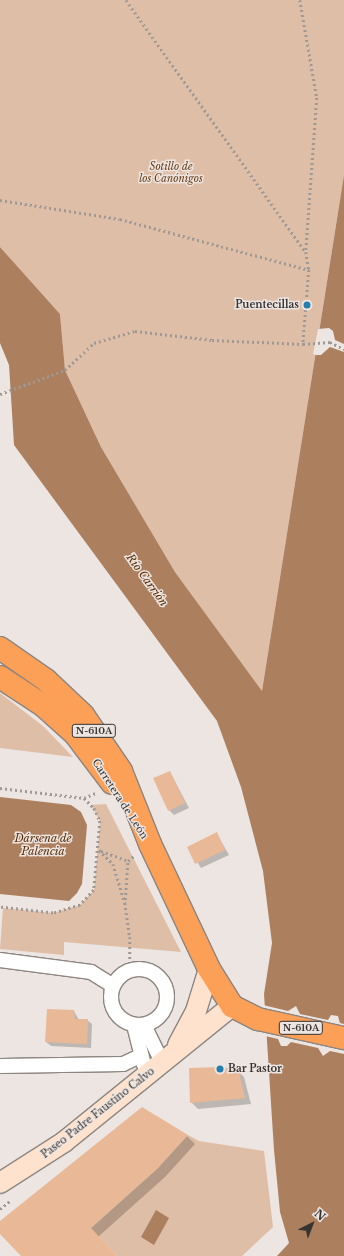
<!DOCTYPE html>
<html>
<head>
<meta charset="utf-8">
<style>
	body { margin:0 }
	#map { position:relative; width:344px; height:1256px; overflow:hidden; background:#ede5e1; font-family:"Libre Baskerville",serif }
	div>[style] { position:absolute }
	.green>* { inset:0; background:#dfbea7 }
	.water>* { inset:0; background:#ac7f5f }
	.pier>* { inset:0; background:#ede5e1 }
	.shadow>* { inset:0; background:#0003 }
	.building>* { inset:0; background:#e9b997 }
	.path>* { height:2.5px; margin-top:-1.25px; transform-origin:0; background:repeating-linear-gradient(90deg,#9f9996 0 2px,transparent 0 5px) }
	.roads { filter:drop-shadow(1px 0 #8c8580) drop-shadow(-1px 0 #8c8580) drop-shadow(0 1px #8c8580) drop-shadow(0 -1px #8c8580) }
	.street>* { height:14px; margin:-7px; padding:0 7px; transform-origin:7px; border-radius:7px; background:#fff }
	.street>.ring { margin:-7px; padding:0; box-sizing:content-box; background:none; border:14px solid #fff; border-radius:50% }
	.secondary>* { height:20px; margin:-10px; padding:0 10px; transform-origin:10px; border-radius:10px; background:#fee2cd }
	.highway>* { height:22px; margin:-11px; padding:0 11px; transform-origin:11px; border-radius:11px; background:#fc9f57 }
	.dots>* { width:11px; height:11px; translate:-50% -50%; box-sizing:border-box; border:2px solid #ede5e1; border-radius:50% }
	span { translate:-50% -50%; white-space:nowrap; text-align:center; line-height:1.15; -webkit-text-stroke:3px #ede5e1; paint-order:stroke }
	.shield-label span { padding:1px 3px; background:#ede5e1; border:1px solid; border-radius:3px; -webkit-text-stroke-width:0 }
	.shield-label { font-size:9px; color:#373432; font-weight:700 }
	.park-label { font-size:10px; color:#6a3c16; font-style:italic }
	.poi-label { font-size:10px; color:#373432; font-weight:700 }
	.right { translate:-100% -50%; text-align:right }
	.left { translate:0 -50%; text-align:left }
	.street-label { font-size:10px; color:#373432 }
	.water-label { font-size:11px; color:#5a2d04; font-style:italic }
	.north { position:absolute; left:292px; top:1204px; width:40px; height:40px; -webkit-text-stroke:3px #ede5e1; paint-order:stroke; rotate:42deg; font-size:11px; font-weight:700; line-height:16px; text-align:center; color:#373432 }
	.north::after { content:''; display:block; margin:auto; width:14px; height:18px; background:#373432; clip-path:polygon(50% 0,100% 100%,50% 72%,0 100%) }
</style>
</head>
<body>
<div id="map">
	<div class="green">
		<div style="clip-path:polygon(0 0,344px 0,344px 175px,262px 691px,175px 572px,101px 447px,65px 370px,60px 314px,0 247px)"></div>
		<div style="clip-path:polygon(0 693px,43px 726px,73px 757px,0 748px)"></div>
		<div style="clip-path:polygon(106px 804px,181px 952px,64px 942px,64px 955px,0 949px,3px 908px,53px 913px,80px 905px,94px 890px,100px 821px,91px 805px)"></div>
		<div style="clip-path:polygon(188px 1135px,199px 1141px,264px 1151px,273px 1227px,242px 1256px,117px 1256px,101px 1239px,79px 1239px,157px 1169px)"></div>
	</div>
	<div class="water">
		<div style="clip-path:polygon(344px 175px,344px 1256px,277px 1256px,289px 1243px,280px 1212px,274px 1150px,264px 994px,272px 943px,263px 871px,241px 787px,217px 721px,14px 445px,9px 365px,0 343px,0 247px,60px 314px,65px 370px,101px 447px,175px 572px,262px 691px)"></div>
		<div style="clip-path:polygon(0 797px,71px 805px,81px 812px,87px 825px,82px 884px,77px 893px,69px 901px,0 894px)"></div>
		<div style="clip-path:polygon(156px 1210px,169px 1218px,154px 1245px,141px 1237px)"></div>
	</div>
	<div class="pier">
		<div style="clip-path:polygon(329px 328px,333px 331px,335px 340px,344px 344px,344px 352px,330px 347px,321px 355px,316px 355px,313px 354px,318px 329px)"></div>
		<div style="clip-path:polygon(263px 1005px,288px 1011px,296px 1006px,300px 1014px,328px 1020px,331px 1015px,338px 1016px,340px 1023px,344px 1024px,344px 1054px,330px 1051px,323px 1056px,318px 1048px,291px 1042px,287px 1046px,281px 1046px,278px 1039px,265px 1036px)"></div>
	</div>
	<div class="shadow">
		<div style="clip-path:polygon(170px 772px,189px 808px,174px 815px,169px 810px)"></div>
		<div style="clip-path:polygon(217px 834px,229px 855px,201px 868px,188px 847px)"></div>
		<div style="clip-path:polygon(74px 1011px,79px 1020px,87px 1020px,92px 1024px,91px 1048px,51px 1046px,46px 1042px)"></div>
		<div style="clip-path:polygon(237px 1070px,244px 1077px,251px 1104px,198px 1109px,191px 1102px)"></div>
		<div style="clip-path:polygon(187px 1136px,195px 1144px,165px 1177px,98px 1237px,116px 1256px,22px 1256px,0 1233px,0 1223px)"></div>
	</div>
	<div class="building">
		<div style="clip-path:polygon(170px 771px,185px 803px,168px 811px,153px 778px)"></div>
		<div style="clip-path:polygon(217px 832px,225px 850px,195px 864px,187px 847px)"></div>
		<div style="clip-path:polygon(47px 1009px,74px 1010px,75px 1019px,88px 1019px,87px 1044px,45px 1042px)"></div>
		<div style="clip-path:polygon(219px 1067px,238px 1069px,245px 1098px,190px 1103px,189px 1068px)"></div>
		<div style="clip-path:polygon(142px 1107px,188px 1135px,157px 1169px,91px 1228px,117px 1256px,21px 1256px,0 1234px,0 1221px)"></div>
	</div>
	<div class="path">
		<div style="left:126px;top:0;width:310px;rotate:54.5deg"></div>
		<div style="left:306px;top:252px;width:18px;rotate:81deg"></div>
		<div style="left:309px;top:270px;width:74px;rotate:94.6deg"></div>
		<div style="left:300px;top:0;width:99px;rotate:80.2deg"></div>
		<div style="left:317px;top:98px;width:153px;rotate:94.1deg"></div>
		<div style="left:0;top:200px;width:121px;rotate:9deg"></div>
		<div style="left:120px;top:219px;width:196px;rotate:15.1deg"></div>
		<div style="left:0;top:394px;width:69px;rotate:-20.3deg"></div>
		<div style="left:65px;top:370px;width:40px;rotate:-43deg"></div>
		<div style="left:94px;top:343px;width:43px;rotate:-16.3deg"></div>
		<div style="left:135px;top:331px;width:78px;rotate:6.7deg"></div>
		<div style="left:212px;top:340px;width:91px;rotate:2.5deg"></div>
		<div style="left:303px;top:344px;width:27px;rotate:-4deg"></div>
		<div style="left:330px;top:342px;width:16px;rotate:27deg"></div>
		<div style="left:0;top:788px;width:85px;rotate:6.8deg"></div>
		<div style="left:84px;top:798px;width:14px;rotate:45deg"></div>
		<div style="left:94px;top:808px;width:14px;rotate:65deg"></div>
		<div style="left:100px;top:821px;width:69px;rotate:95deg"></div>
		<div style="left:94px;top:890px;width:21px;rotate:133deg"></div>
		<div style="left:80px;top:905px;width:28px;rotate:163deg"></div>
		<div style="left:53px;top:913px;width:53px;rotate:-173.5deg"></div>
		<div style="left:84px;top:798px;width:13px;rotate:-23deg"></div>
		<div style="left:99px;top:850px;width:20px;rotate:45deg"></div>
		<div style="left:113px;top:864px;width:41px;rotate:72.9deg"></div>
		<div style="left:125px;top:903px;width:34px;rotate:82deg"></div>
		<div style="left:130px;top:937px;width:34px;rotate:90deg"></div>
		<div style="left:101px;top:851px;width:29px;rotate:20deg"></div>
		<div style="left:125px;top:900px;width:39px;rotate:-86deg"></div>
		<div style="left:128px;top:861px;width:9px;rotate:-41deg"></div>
		<div style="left:0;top:1209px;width:14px;rotate:-39deg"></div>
	</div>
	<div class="roads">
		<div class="street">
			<div style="left:0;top:960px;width:92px;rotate:7.5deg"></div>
			<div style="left:91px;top:972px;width:26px;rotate:32deg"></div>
			<div class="ring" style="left:111px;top:969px;width:42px;height:42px"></div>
			<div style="left:134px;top:1025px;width:41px;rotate:76deg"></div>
			<div style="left:144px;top:1025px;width:41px;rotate:64.1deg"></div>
			<div style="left:0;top:1066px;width:123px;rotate:-0.9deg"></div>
			<div style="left:123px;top:1064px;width:19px;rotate:-25deg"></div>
		</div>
		<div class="secondary">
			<div style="left:178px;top:1045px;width:38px;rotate:-62deg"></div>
			<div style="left:196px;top:1011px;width:44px;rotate:-72.8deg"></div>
			<div style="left:0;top:1183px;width:76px;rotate:-32.6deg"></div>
			<div style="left:64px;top:1142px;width:216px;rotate:-39deg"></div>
		</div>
		<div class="highway">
			<div style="left:0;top:648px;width:56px;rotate:34.8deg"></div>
			<div style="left:46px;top:680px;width:51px;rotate:43.4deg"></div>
			<div style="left:83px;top:715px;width:68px;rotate:55.8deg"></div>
			<div style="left:121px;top:771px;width:79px;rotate:68.3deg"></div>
			<div style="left:150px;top:844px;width:138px;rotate:64.7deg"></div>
			<div style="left:209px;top:969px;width:44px;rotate:58.1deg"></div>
			<div style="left:232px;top:1006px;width:29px;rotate:27deg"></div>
			<div style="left:258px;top:1019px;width:88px;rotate:12.5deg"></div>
			<div style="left:0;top:677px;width:53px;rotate:33.4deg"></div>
			<div style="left:44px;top:706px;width:42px;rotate:42.1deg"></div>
			<div style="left:75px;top:734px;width:61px;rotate:52.9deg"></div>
		</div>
	</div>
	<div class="dots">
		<div style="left:307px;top:305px;background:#257fad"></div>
		<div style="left:220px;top:1069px;background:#257fad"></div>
	</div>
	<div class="shield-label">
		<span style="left:94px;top:731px">N-610A</span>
		<span style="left:301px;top:1028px">N-610A</span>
	</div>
	<div class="park-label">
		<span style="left:171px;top:172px">Sotillo de<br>los Canónigos</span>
	</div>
	<div class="poi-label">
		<span class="right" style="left:299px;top:305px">Puentecillas</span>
		<span class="left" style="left:228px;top:1069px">Bar Pastor</span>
	</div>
	<div class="street-label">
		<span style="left:120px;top:799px;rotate:57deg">Carretera de León</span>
		<span style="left:98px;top:1113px;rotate:-38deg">Paseo Padre Faustino Calvo</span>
	</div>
	<div class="water-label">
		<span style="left:147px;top:580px;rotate:54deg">Río Carrión</span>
		<span style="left:43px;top:845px">Dársena de<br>Palencia</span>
	</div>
	<div class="north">N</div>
</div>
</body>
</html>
